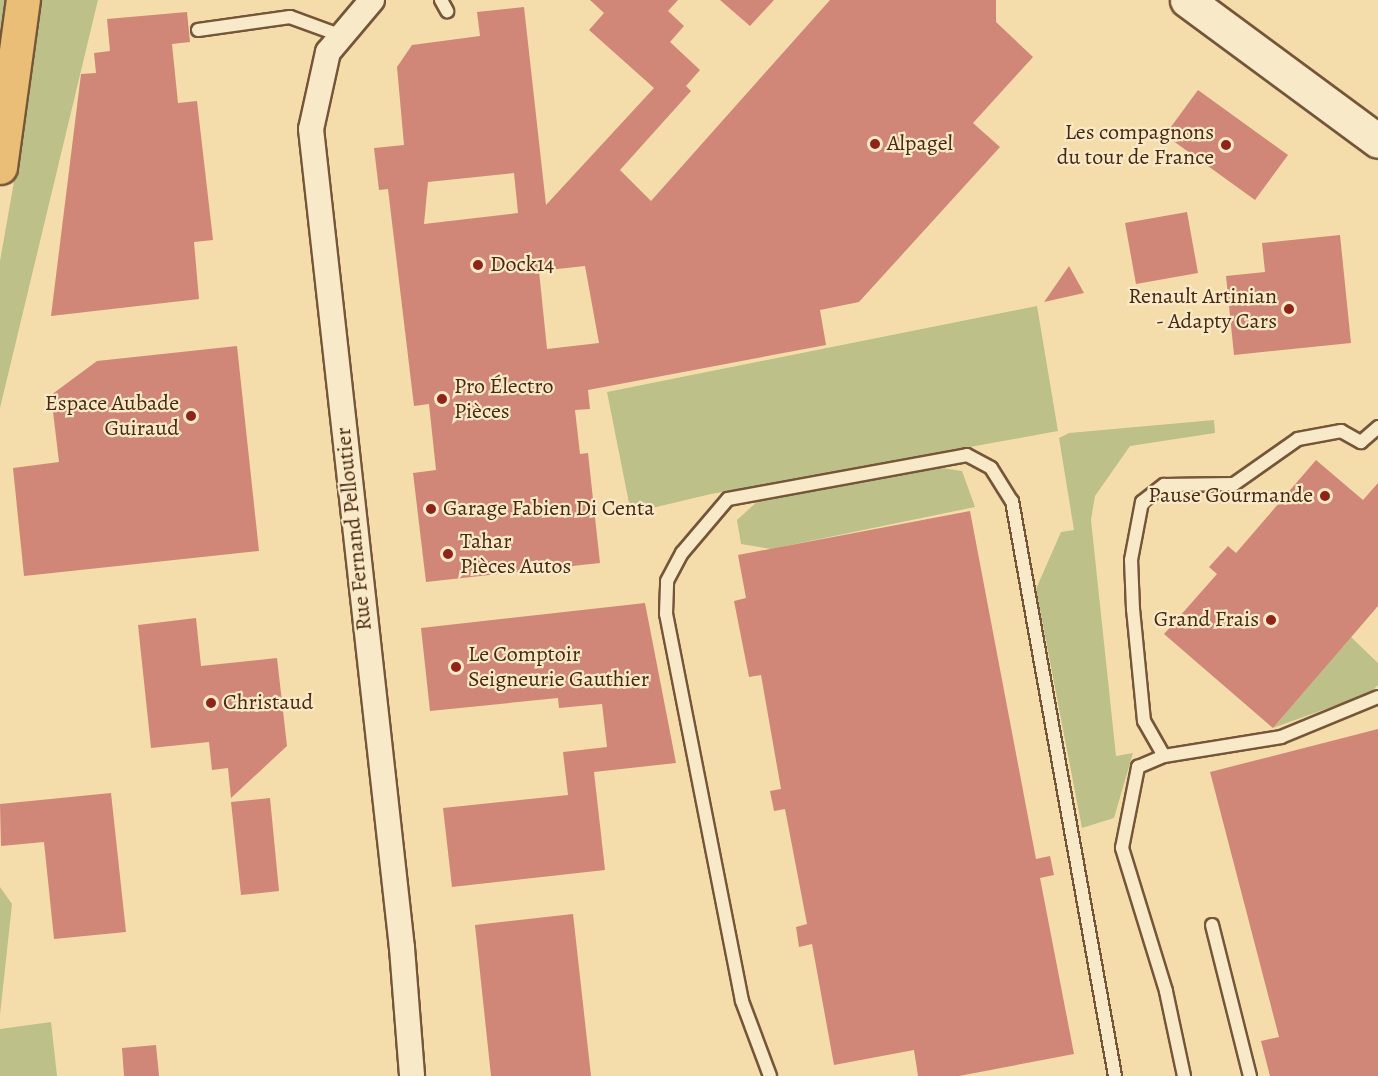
<!DOCTYPE html>
<html>
<head>
<meta charset="utf-8">
<style>
	body { margin:0 }
	#map { position:relative; width:1378px; height:1076px; overflow:hidden; background:#f5ddab; font-family:Alegreya,serif }
	div>[style] { position:absolute }
	.green>* { inset:0; background:#bdc088 }
	.building>* { inset:0; background:#d08777 }
	.roads { filter:drop-shadow(2px 0 #755639) drop-shadow(-2px 0 #755639) drop-shadow(0 2px #755639) drop-shadow(0 -2px #755639) }
	.lane>* { height:12px; margin:-6px; padding:0 6px; transform-origin:6px; border-radius:6px; background:#f8e9c8 }
	.street>* { height:24px; margin:-12px; padding:0 12px; transform-origin:12px; border-radius:12px; background:#f8e9c8 }
	.secondary>* { height:33px; margin:-16.5px; padding:0 16.5px; transform-origin:16.5px; border-radius:16.5px; background:#f8e9c8 }
	.highway>* { height:33px; margin:-16.5px; padding:0 16.5px; transform-origin:16.5px; border-radius:16.5px; background:#eabe76 }
	.dots>* { width:16px; height:16px; translate:-50% -50%; box-sizing:border-box; border:3px solid #f8e9c8; border-radius:50% }
	span { translate:-50% -50%; white-space:nowrap; text-align:center; line-height:1.15; -webkit-text-stroke:4.5px #f8e9c8; paint-order:stroke }
	.poi-label { font-size:22px; color:#4a2913 }
	.right { translate:-100% -50%; text-align:right }
	.left { translate:0 -50%; text-align:left }
	.street-label { font-size:22px; color:#4a2913 }
</style>
</head>
<body>
<div id="map">
	<div class="green">
		<div style="clip-path:polygon(0 0,10px 0,0 77px)"></div>
		<div style="clip-path:polygon(41px 0,98px 0,0 408px,0 261px,29px 97px)"></div>
		<div style="clip-path:polygon(1037px 306px,1058px 431px,711px 494px,631px 513px,607px 392px)"></div>
		<div style="clip-path:polygon(1214px 420px,1215px 433px,1130px 446px,1095px 496px,1091px 520px,1116px 756px,1133px 753px,1114px 818px,1082px 828px,1036px 589px,1061px 532px,1074px 530px,1059px 438px,1069px 433px)"></div>
		<div style="clip-path:polygon(935px 467px,962px 471px,975px 507px,771px 549px,741px 544px,737px 520px,759px 500px)"></div>
		<div style="clip-path:polygon(1351px 637px,1378px 663px,1378px 685px,1370px 693px,1273px 728px)"></div>
		<div style="clip-path:polygon(0 887px,12px 904px,0 1015px)"></div>
		<div style="clip-path:polygon(51px 1022px,57px 1076px,0 1076px,0 1029px)"></div>
	</div>
	<div class="building">
		<div style="clip-path:polygon(evenodd,590px 0,678px 0,668px 11px,684px 26px,670px 42px,700px 70px,686px 86px,691px 91px,620px 170px,651px 201px,830px 0,996px 0,996px 22px,1033px 57px,973px 123px,1000px 147px,859px 302px,820px 310px,826px 345px,588px 390px,590px 409px,575px 410px,580px 454px,588px 453px,600px 563px,426px 582px,413px 473px,436px 470px,429px 404px,414px 406px,388px 189px,379px 190px,374px 148px,404px 145px,397px 67px,412px 45px,480px 36px,477px 12px,524px 7px,546px 205px,654px 88px,589px 30px,604px 13px,590px 0,514px 173px,518px 213px,424px 224px,428px 182px,514px 173px,590px 0,585px 266px,599px 343px,547px 349px,539px 271px,585px 266px)"></div>
		<div style="clip-path:polygon(720px 0,774px 0,750px 26px)"></div>
		<div style="clip-path:polygon(187px 12px,190px 42px,172px 44px,178px 103px,197px 101px,213px 240px,194px 242px,199px 299px,51px 316px,81px 74px,96px 73px,94px 53px,110px 51px,107px 19px)"></div>
		<div style="clip-path:polygon(1198px 90px,1288px 155px,1255px 200px,1165px 135px)"></div>
		<div style="clip-path:polygon(1187px 212px,1198px 273px,1136px 284px,1125px 223px)"></div>
		<div style="clip-path:polygon(1340px 235px,1351px 343px,1234px 355px,1226px 276px,1265px 272px,1262px 243px)"></div>
		<div style="clip-path:polygon(1069px 266px,1084px 293px,1044px 302px)"></div>
		<div style="clip-path:polygon(237px 346px,259px 551px,24px 576px,13px 468px,59px 462px,51px 395px,97px 361px)"></div>
		<div style="clip-path:polygon(1316px 460px,1363px 500px,1378px 483px,1378px 606px,1273px 728px,1164px 634px,1217px 574px,1209px 567px,1228px 546px,1236px 553px)"></div>
		<div style="clip-path:polygon(970px 511px,1036px 859px,1050px 856px,1054px 875px,1040px 878px,1074px 1054px,959px 1076px,918px 1076px,914px 1050px,834px 1065px,812px 944px,799px 947px,796px 927px,807px 924px,785px 809px,774px 811px,770px 791px,781px 789px,761px 675px,749px 677px,734px 601px,746px 598px,738px 555px)"></div>
		<div style="clip-path:polygon(645px 603px,676px 763px,594px 772px,605px 870px,452px 887px,443px 808px,568px 795px,563px 752px,607px 747px,602px 704px,559px 708px,558px 698px,430px 711px,421px 628px)"></div>
		<div style="clip-path:polygon(196px 618px,201px 666px,277px 658px,287px 746px,231px 798px,228px 768px,212px 770px,209px 742px,151px 748px,138px 625px)"></div>
		<div style="clip-path:polygon(1378px 729px,1378px 1076px,1270px 1076px,1261px 1041px,1279px 1037px,1210px 772px)"></div>
		<div style="clip-path:polygon(111px 793px,126px 932px,54px 939px,44px 842px,1px 846px,0 804px)"></div>
		<div style="clip-path:polygon(270px 798px,279px 891px,241px 895px,231px 802px)"></div>
		<div style="clip-path:polygon(573px 914px,591px 1076px,491px 1076px,475px 925px)"></div>
		<div style="clip-path:polygon(156px 1045px,159px 1076px,124px 1076px,122px 1048px)"></div>
	</div>
	<div class="roads">
		<div class="lane">
			<div style="left:441px;top:0;width:13px;rotate:61deg"></div>
			<div style="left:198px;top:30px;width:93px;rotate:-8deg"></div>
			<div style="left:290px;top:17px;width:55px;rotate:20.1deg"></div>
			<div style="left:1164px;top:756px;width:40px;rotate:-119.7deg"></div>
			<div style="left:1144px;top:721px;width:113px;rotate:-95.6deg"></div>
			<div style="left:1133px;top:609px;width:49px;rotate:-92.3deg"></div>
			<div style="left:1131px;top:560px;width:59px;rotate:-79.3deg"></div>
			<div style="left:1142px;top:502px;width:28px;rotate:-38deg"></div>
			<div style="left:1164px;top:485px;width:70px;rotate:-0.8deg"></div>
			<div style="left:1234px;top:484px;width:78px;rotate:-35.1deg"></div>
			<div style="left:1298px;top:439px;width:44px;rotate:-10.5deg"></div>
			<div style="left:1341px;top:431px;width:23px;rotate:29deg"></div>
			<div style="left:1361px;top:442px;width:23px;rotate:-41deg"></div>
			<div style="left:1212px;top:925px;width:156px;rotate:75.9deg"></div>
			<div style="left:770px;top:1076px;width:80px;rotate:-110.5deg"></div>
			<div style="left:742px;top:1001px;width:394px;rotate:-101.1deg"></div>
			<div style="left:666px;top:614px;width:33px;rotate:-88deg"></div>
			<div style="left:667px;top:581px;width:32px;rotate:-62deg"></div>
			<div style="left:682px;top:553px;width:71px;rotate:-49.6deg"></div>
			<div style="left:728px;top:499px;width:243px;rotate:-10.4deg"></div>
			<div style="left:967px;top:455px;width:27px;rotate:28deg"></div>
			<div style="left:991px;top:468px;width:39px;rotate:58deg"></div>
			<div style="left:1012px;top:501px;width:584px;rotate:79.84deg"></div>
			<div style="left:1184px;top:1076px;width:87px;rotate:-102deg"></div>
			<div style="left:1166px;top:991px;width:150px;rotate:-107.1deg"></div>
			<div style="left:1122px;top:848px;width:83px;rotate:-78.8deg"></div>
			<div style="left:1138px;top:767px;width:28px;rotate:-23deg"></div>
			<div style="left:1164px;top:756px;width:119px;rotate:-9.2deg"></div>
			<div style="left:1281px;top:737px;width:105px;rotate:-22.4deg"></div>
		</div>
		<div class="street">
			<div style="left:372px;top:0;width:68px;rotate:130.2deg"></div>
			<div style="left:328px;top:52px;width:79px;rotate:102.4deg"></div>
			<div style="left:311px;top:129px;width:824px;rotate:83.66deg"></div>
			<div style="left:402px;top:948px;width:128px;rotate:85.5deg"></div>
		</div>
		<div class="secondary">
			<div style="left:1187px;top:0;width:237px;rotate:36.4deg"></div>
		</div>
		<div class="highway">
			<div style="left:0;top:167px;width:169px;rotate:-82.2deg"></div>
		</div>
	</div>
	<div class="dots">
		<div style="left:875px;top:144px;background:#8f2418"></div>
		<div style="left:1226px;top:145px;background:#8f2418"></div>
		<div style="left:478px;top:265px;background:#8f2418"></div>
		<div style="left:1289px;top:309px;background:#8f2418"></div>
		<div style="left:442px;top:399px;background:#8f2418"></div>
		<div style="left:191px;top:416px;background:#8f2418"></div>
		<div style="left:1325px;top:496px;background:#8f2418"></div>
		<div style="left:431px;top:509px;background:#8f2418"></div>
		<div style="left:448px;top:554px;background:#8f2418"></div>
		<div style="left:1271px;top:620px;background:#8f2418"></div>
		<div style="left:456px;top:667px;background:#8f2418"></div>
		<div style="left:211px;top:703px;background:#8f2418"></div>
	</div>
	<div class="poi-label">
		<span class="right" style="left:1214px;top:145px">Les compagnons<br>du tour de France</span>
		<span class="left" style="left:887px;top:144px">Alpagel</span>
		<span class="left" style="left:490px;top:265px">Dock14</span>
		<span class="right" style="left:1277px;top:309px">Renault Artinian<br>- Adapty Cars</span>
		<span class="left" style="left:454px;top:399px">Pro Électro<br>Pièces</span>
		<span class="right" style="left:179px;top:416px">Espace Aubade<br>Guiraud</span>
		<span class="right" style="left:1313px;top:496px">Pause Gourmande</span>
		<span class="left" style="left:443px;top:509px">Garage Fabien Di Centa</span>
		<span class="left" style="left:460px;top:554px">Tahar<br>Pièces Autos</span>
		<span class="right" style="left:1259px;top:620px">Grand Frais</span>
		<span class="left" style="left:468px;top:667px">Le Comptoir<br>Seigneurie Gauthier</span>
		<span class="left" style="left:223px;top:703px">Christaud</span>
	</div>
	<div class="street-label">
		<span style="left:354px;top:529px;rotate:-96deg">Rue Fernand Pelloutier</span>
	</div>
</div>
</body>
</html>
